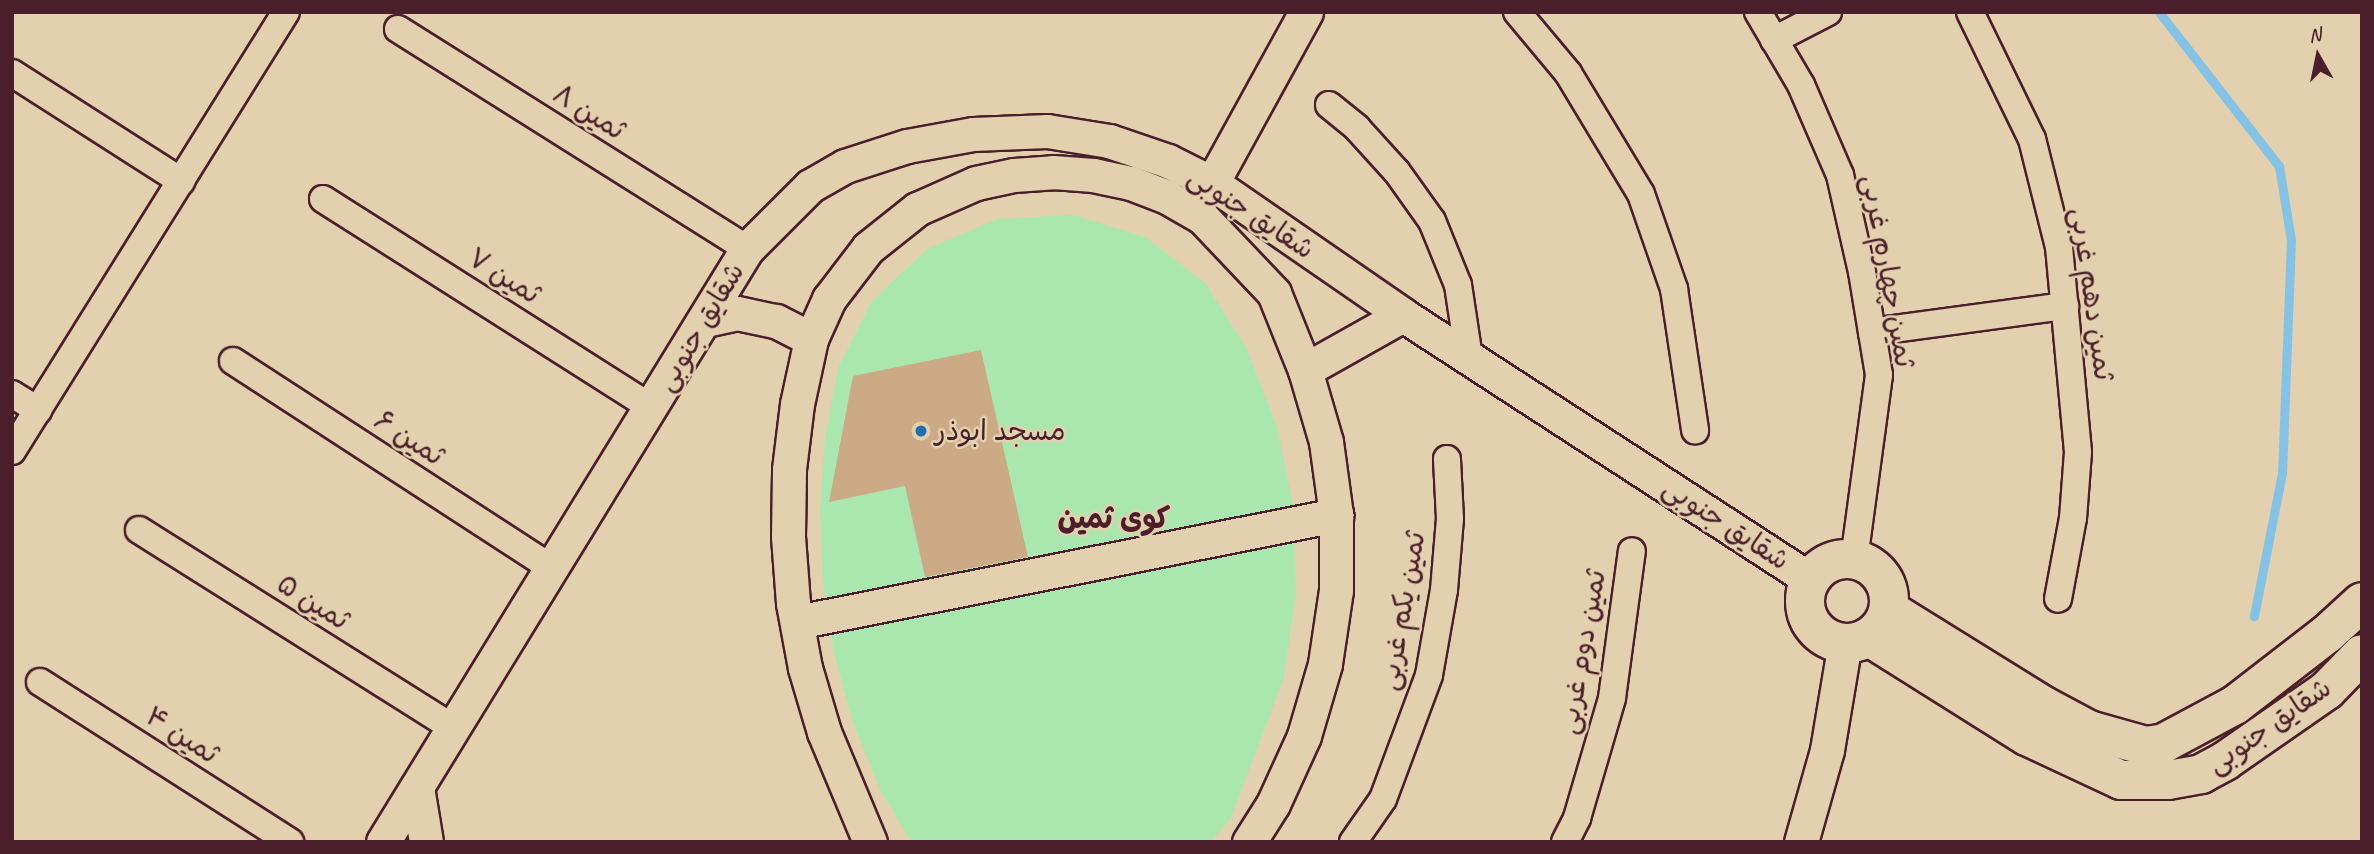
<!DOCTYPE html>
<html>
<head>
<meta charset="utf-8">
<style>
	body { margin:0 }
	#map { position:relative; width:2374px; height:854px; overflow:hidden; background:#e3d0ae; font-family:Caveat,"Playpen Sans Arabic",sans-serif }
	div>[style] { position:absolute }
	.green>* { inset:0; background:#aae7ae }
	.stream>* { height:9px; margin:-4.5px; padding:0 4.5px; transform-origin:4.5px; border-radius:4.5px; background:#84c3e5 }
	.building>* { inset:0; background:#ccaa86 }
	.roads { filter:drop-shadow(2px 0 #4a1f2b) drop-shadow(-2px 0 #4a1f2b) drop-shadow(0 2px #4a1f2b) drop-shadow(0 -2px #4a1f2b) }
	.minor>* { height:26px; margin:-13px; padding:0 13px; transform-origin:13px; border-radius:13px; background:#e3d0ae }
	.tertiary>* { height:33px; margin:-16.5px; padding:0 16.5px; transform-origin:16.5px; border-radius:16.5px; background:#e3d0ae }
	.secondary>* { height:38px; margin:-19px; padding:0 19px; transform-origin:19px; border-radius:19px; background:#e3d0ae }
	.secondary>.ring { margin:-19px; padding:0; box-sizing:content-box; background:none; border:38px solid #e3d0ae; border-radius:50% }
	.dots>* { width:19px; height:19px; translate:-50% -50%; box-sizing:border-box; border:4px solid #e3d0ae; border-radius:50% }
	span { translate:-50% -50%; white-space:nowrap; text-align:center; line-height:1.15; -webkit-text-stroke:5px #e3d0ae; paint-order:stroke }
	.street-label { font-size:28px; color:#4a1f2b }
	.poi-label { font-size:28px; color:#4a1f2b }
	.left { translate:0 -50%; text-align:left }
	.neighbourhood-label { font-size:30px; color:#4a1f2b; font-weight:700 }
	.frame { position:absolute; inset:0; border:14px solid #4a1f2b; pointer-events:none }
	.north { position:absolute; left:2283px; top:21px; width:70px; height:70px; -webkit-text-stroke:5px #e3d0ae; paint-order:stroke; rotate:351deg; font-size:19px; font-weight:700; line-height:28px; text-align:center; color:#4a1f2b }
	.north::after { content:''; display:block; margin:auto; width:24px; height:32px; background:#4a1f2b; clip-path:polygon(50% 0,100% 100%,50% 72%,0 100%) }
</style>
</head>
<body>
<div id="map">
	<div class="green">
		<div style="clip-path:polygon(1073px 215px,1145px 237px,1205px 283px,1246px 347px,1277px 427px,1294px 510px,1296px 596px,1283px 680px,1231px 818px,1211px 842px,911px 842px,880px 789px,853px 723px,834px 653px,823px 582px,820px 511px,825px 439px,838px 368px,872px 301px,927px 249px,997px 219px)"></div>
	</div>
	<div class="stream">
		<div style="left:2159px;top:12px;width:195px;rotate:52.1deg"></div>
		<div style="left:2279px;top:166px;width:75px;rotate:80.8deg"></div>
		<div style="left:2291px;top:240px;width:233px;rotate:92.2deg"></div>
		<div style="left:2282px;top:473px;width:146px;rotate:101.1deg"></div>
	</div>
	<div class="building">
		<div style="clip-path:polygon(981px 350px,1028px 557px,925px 577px,905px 486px,829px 502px,853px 376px)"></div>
	</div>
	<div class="roads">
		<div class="minor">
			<div style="left:1517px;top:12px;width:80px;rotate:50.1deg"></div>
			<div style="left:1568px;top:73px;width:141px;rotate:58.9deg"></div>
			<div style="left:1641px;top:194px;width:101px;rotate:70.8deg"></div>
			<div style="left:1674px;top:289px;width:143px;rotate:81.5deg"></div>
			<div style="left:1758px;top:12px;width:85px;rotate:59.5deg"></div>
			<div style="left:1801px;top:85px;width:98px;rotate:66.6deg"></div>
			<div style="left:1840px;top:175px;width:99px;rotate:77.2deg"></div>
			<div style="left:1862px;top:272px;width:104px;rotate:80.6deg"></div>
			<div style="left:1879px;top:375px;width:186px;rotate:97.7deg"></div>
			<div style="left:1970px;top:12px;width:141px;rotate:64deg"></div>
			<div style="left:2032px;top:139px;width:111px;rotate:76deg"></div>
			<div style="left:2059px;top:247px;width:206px;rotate:84.7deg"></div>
			<div style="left:2078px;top:452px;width:66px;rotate:94.3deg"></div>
			<div style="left:2073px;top:518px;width:82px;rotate:100.5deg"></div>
			<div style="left:398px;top:29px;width:413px;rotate:32.2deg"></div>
			<div style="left:1774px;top:40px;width:61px;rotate:-27.4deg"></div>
			<div style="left:12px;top:73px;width:201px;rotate:32.6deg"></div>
			<div style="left:1329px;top:105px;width:36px;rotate:39deg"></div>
			<div style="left:1357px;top:128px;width:59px;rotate:47.7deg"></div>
			<div style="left:1397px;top:172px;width:60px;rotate:54.5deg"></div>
			<div style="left:1432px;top:221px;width:69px;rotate:67.9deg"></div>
			<div style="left:1458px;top:285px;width:74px;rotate:81.4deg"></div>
			<div style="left:323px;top:199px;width:388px;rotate:32.4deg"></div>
			<div style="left:1872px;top:332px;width:195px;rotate:-7.7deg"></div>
			<div style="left:233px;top:361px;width:380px;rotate:33deg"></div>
			<div style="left:12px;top:394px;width:31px;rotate:32deg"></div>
			<div style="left:12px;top:451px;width:517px;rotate:-58.03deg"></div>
			<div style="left:139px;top:530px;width:371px;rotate:32.2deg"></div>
			<div style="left:40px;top:682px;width:297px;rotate:32.6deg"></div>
			<div style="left:1353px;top:842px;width:52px;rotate:-55.1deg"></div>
			<div style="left:1383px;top:799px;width:132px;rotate:-69.6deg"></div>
			<div style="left:1429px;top:675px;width:86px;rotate:-80deg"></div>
			<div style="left:1444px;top:590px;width:71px;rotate:-85.2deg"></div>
			<div style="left:1450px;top:519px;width:60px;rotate:-92.9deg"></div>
			<div style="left:1565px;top:842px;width:27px;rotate:-63deg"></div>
			<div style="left:1577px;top:818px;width:125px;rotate:-73.7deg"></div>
			<div style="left:1612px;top:698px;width:148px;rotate:-82.3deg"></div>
		</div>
		<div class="tertiary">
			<div style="left:1212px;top:183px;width:195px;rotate:-61.2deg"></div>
			<div style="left:705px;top:320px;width:33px;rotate:-12deg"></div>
			<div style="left:737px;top:313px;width:40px;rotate:12deg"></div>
			<div style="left:776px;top:321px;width:39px;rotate:27deg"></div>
			<div style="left:1305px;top:370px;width:112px;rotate:-29.3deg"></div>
			<div style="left:797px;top:622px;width:550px;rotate:-11.23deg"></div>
			<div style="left:417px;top:787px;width:56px;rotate:80.7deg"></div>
			<div style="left:383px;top:842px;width:696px;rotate:-58.46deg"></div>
			<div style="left:747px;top:249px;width:89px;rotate:-45deg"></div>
			<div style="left:810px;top:186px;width:40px;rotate:-29.7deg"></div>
			<div style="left:845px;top:166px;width:65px;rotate:-17.9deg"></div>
			<div style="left:907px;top:146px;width:67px;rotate:-10.3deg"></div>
			<div style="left:973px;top:134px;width:74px;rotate:-2.3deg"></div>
			<div style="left:1047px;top:131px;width:63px;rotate:9.2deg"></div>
			<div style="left:1109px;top:141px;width:62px;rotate:18.7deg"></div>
			<div style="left:1168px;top:161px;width:49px;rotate:26.6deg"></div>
			<div style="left:1212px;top:183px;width:232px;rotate:34.6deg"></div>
			<div style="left:1403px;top:315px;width:485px;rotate:33deg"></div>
			<div style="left:870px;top:842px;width:119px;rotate:-112.7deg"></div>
			<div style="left:824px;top:732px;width:67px;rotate:-106.5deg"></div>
			<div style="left:805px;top:668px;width:66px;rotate:-100.5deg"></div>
			<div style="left:793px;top:603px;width:67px;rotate:-94.3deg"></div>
			<div style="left:788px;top:536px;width:67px;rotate:-89.1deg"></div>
			<div style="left:789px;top:469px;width:65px;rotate:-83deg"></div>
			<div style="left:797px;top:404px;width:66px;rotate:-77.8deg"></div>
			<div style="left:811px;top:339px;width:44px;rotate:-65.8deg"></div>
			<div style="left:829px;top:299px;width:64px;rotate:-52.6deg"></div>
			<div style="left:868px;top:248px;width:63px;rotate:-38.5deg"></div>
			<div style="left:917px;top:209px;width:64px;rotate:-23.8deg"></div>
			<div style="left:976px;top:183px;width:39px;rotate:-12deg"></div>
			<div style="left:1014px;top:175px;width:39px;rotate:-4deg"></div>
			<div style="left:1053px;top:172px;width:40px;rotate:4.3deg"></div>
			<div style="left:1093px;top:175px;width:39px;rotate:12deg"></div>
			<div style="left:1131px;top:183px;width:39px;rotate:21deg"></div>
			<div style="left:1167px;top:197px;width:40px;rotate:29.7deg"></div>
			<div style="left:1202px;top:217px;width:105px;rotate:46.5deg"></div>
			<div style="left:1274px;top:293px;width:83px;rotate:68.1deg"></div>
			<div style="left:1305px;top:370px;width:75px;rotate:73.7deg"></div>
			<div style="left:1326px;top:442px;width:74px;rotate:82.2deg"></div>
			<div style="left:1336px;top:515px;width:75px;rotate:90deg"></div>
			<div style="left:1336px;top:590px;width:75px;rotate:98.5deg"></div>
			<div style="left:1325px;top:664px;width:75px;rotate:106.3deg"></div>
			<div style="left:1304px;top:736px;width:75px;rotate:114.5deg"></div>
			<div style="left:1273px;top:804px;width:45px;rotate:122.3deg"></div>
			<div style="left:1801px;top:842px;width:96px;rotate:-74.2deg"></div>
			<div style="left:1827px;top:750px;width:109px;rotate:-80.5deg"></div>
		</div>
		<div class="secondary">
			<div class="ring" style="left:1805px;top:559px;width:46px;height:46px"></div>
			<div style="left:1889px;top:610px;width:182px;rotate:31.8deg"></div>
			<div style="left:2044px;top:706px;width:51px;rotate:28.1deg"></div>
			<div style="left:2089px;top:730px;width:59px;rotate:15.7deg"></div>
			<div style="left:2146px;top:746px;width:18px;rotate:-9deg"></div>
			<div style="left:2164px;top:743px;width:81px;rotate:-28.2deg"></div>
			<div style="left:2235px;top:705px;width:116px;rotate:-37.7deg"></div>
			<div style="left:2327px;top:634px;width:47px;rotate:-42.4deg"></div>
			<div style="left:1869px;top:637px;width:186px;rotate:32.1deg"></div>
			<div style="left:2027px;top:736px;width:104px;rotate:25.1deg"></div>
			<div style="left:2121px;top:780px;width:47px"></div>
			<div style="left:2168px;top:780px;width:34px;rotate:-10deg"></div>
			<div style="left:2201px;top:774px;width:27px;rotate:-28deg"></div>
			<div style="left:2225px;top:761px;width:124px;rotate:-34.8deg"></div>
			<div style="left:2327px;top:690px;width:50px;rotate:-45.8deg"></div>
		</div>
	</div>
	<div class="dots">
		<div style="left:921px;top:431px;background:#1f6fb2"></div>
	</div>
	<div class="street-label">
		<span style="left:589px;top:112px;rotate:32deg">ثمین ۸</span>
		<span style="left:1251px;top:213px;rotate:33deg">شقایق جنوبی</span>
		<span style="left:1888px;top:271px;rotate:80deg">ثمین چهارم غربی</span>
		<span style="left:504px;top:276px;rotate:32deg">ثمین ۷</span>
		<span style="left:2092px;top:294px;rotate:82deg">ثمین دهم غربی</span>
		<span style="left:700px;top:327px;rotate:-59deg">شقایق جنوبی</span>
		<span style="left:409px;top:438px;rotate:33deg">ثمین ۶</span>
		<span style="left:1726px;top:524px;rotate:33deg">شقایق جنوبی</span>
		<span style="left:313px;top:602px;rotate:32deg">ثمین ۵</span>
		<span style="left:1402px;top:611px;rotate:-80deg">ثمین یکم غربی</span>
		<span style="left:1582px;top:652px;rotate:-80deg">ثمین دوم غربی</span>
		<span style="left:2269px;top:726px;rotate:-35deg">شقایق جنوبی</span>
		<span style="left:182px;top:735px;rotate:33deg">ثمین ۴</span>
	</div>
	<div class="poi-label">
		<span class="left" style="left:935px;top:431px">مسجد ابوذر</span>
	</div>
	<div class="neighbourhood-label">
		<span style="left:1114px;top:518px">کوی ثمین</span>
	</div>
	<div class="frame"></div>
	<div class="north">N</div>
</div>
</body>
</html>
